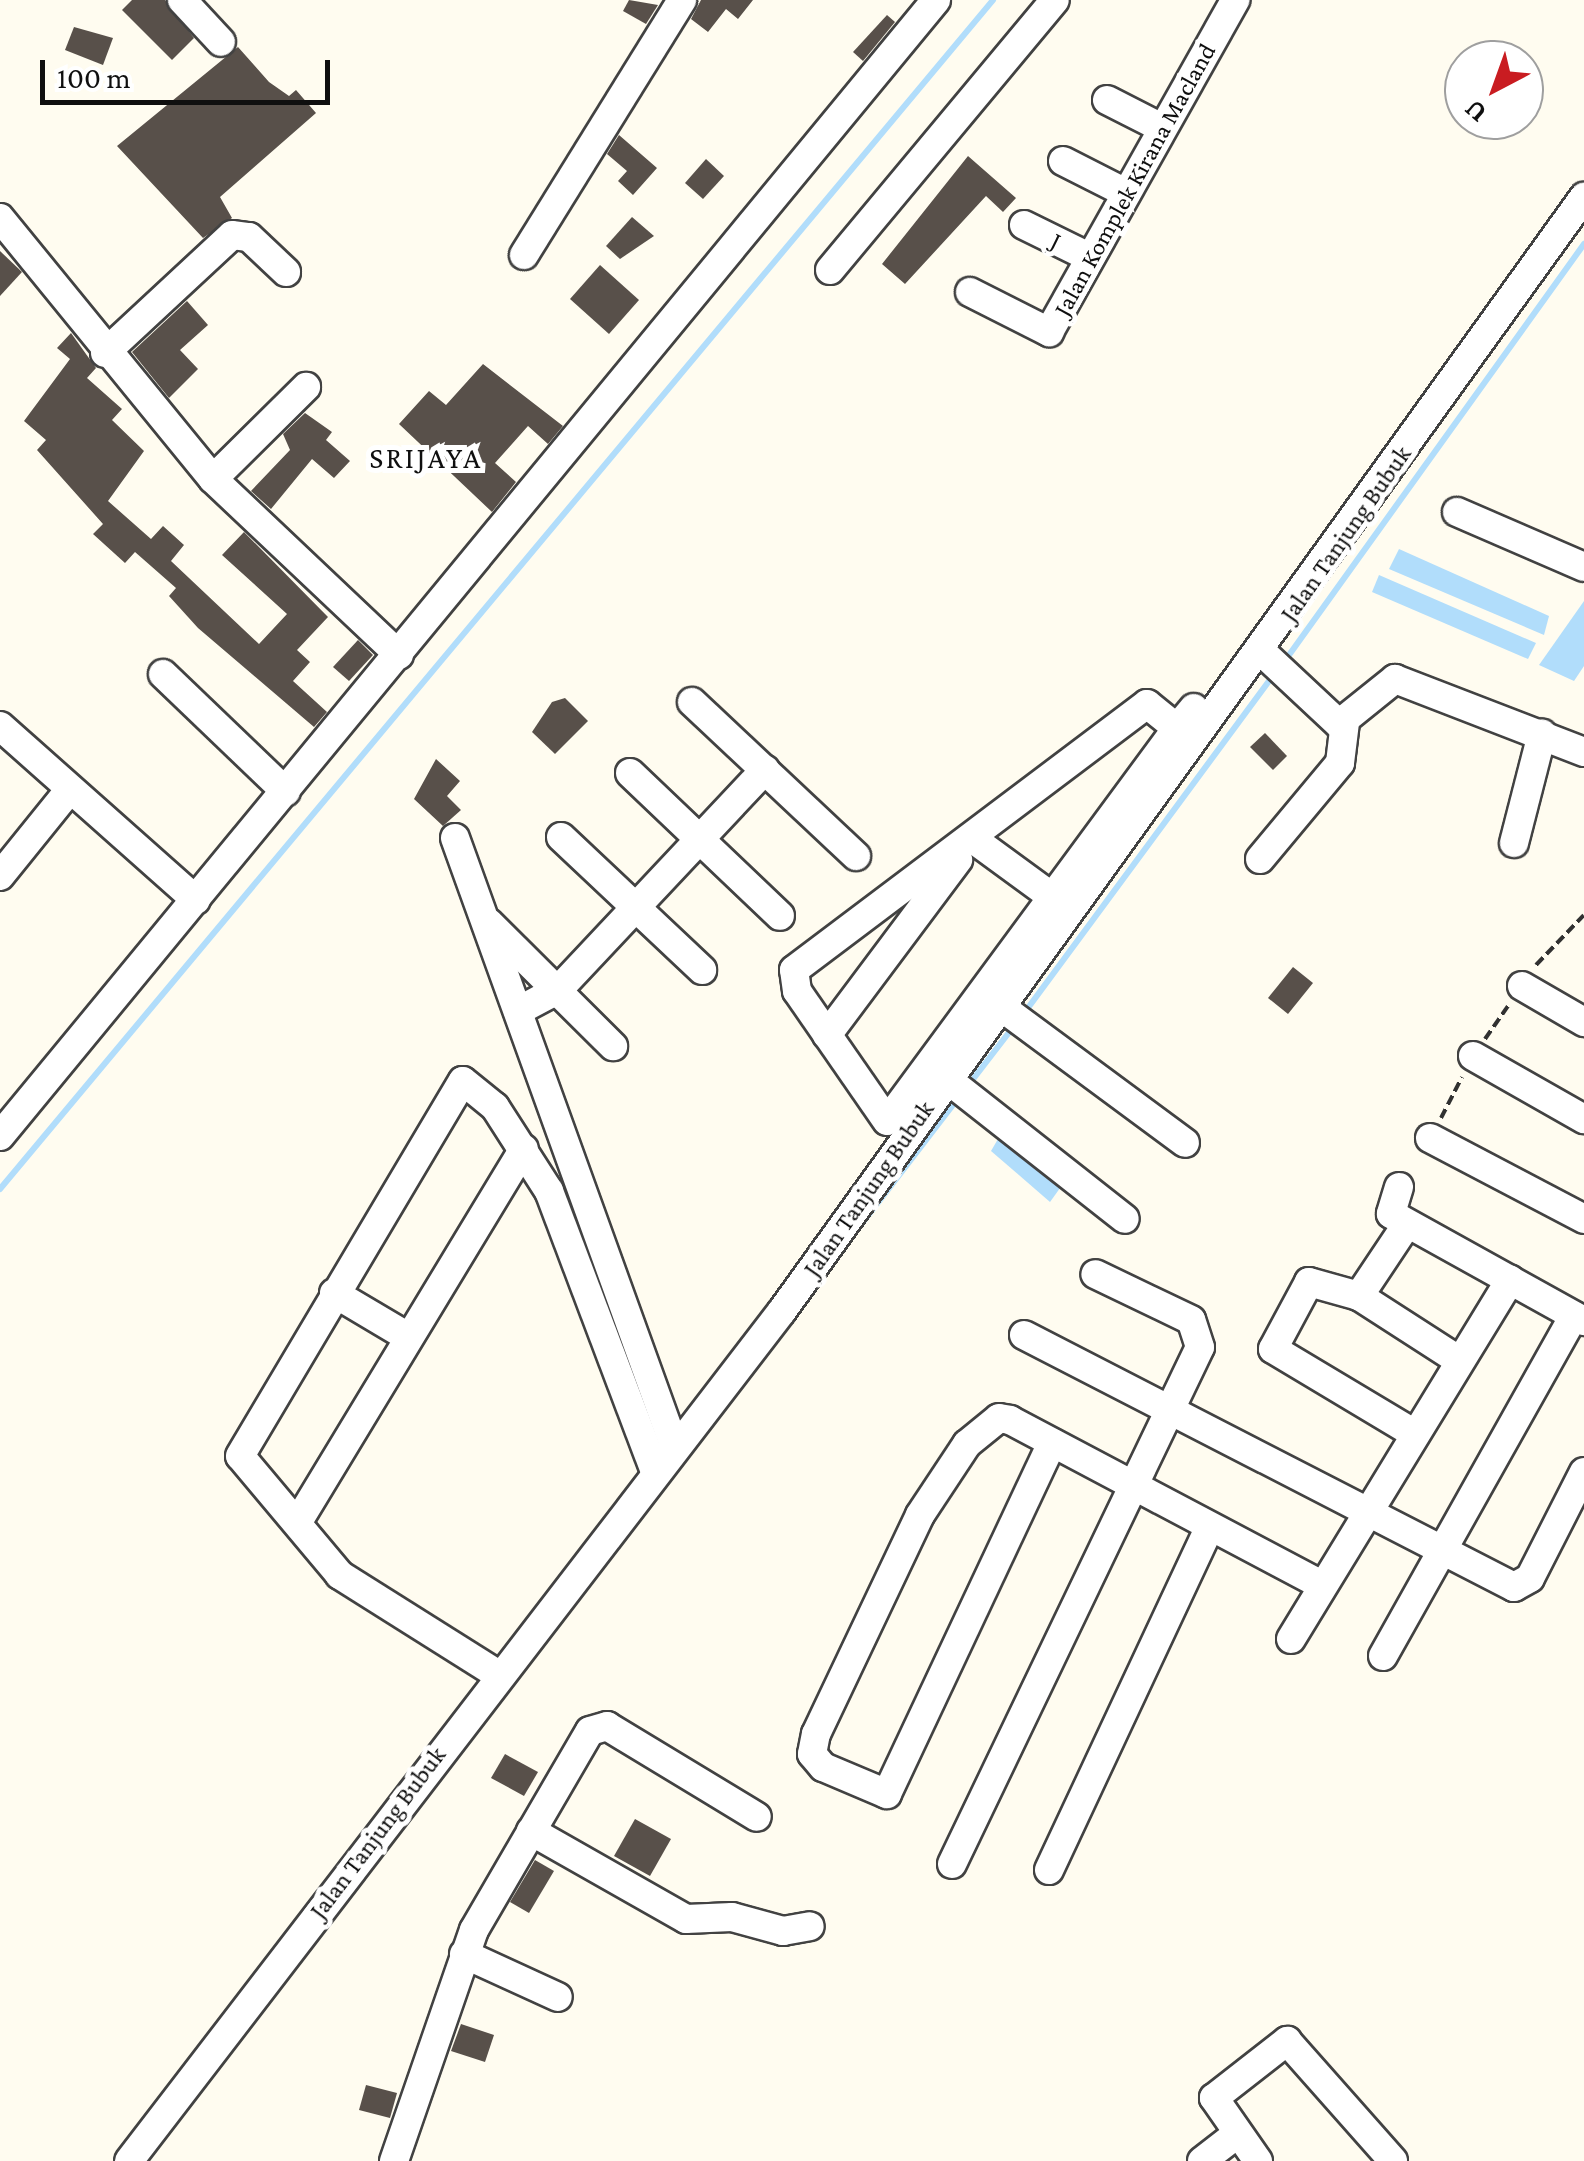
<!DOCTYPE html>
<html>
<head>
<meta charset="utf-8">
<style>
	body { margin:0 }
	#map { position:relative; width:1584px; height:2161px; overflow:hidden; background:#fffcf0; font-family:"Crimson Pro",serif }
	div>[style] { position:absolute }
	.water>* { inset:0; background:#b1ddfb }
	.stream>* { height:6px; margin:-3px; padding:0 3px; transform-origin:3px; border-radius:3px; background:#b1ddfb }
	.building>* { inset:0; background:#58504a }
	.path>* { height:4px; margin-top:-2px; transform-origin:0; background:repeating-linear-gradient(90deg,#313131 0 10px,transparent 0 15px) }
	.roads { filter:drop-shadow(2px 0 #424242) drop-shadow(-2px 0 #424242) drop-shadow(0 2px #424242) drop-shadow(0 -2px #424242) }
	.minor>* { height:28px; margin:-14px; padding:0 14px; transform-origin:14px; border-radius:14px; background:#fff }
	span { translate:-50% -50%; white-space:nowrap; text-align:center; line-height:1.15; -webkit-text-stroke:10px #fff; paint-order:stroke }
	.street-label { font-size:25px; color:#0f0f0f }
	.quarter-label { font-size:30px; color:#0f0f0f; letter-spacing:2.5px }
	.north { position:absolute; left:1444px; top:40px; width:100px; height:100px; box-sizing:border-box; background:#fff; border:2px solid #9f9f9f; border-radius:50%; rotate:221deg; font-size:28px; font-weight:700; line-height:40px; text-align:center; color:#0f0f0f }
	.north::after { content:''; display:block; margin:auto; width:35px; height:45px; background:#c91c21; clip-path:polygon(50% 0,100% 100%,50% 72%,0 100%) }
	.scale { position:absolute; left:40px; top:60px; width:290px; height:45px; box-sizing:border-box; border:5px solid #0f0f0f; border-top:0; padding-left:12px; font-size:30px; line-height:35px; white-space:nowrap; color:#0f0f0f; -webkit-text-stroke:8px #fff; paint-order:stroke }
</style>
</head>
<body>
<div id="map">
	<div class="water">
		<div style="clip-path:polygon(1399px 549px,1549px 616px,1544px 635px,1389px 569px)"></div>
		<div style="clip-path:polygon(1379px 575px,1536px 643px,1528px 659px,1372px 592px)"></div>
		<div style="clip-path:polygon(1584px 601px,1584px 666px,1574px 681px,1539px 665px)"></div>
		<div style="clip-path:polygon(1005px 1127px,1068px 1177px,1050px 1202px,991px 1151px)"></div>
	</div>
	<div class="stream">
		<div style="left:1284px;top:662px;width:515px;rotate:-54.33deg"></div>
		<div style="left:1022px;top:1016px;width:423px;rotate:-53.6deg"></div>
		<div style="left:967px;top:1087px;width:77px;rotate:-52.4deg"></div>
		<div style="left:0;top:1189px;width:1549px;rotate:-50.13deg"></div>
		<div style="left:860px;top:1226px;width:163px;rotate:-52.5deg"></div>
	</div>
	<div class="building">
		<div style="clip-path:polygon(132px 0,165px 0,194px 38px,172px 60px,122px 10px)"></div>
		<div style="clip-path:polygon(629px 0,658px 5px,646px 24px,623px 11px)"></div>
		<div style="clip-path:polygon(701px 0,753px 0,738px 19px,726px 9px,708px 32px,691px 19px)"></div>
		<div style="clip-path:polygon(887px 15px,895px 22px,863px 61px,853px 52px)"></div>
		<div style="clip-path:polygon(74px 27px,113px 38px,103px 65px,65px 50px)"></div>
		<div style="clip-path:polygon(238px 47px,269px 82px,289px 96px,296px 90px,316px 113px,220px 197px,232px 218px,203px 238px,117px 146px)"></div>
		<div style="clip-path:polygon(619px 135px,657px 168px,633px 195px,618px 181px,627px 171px,607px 154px)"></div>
		<div style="clip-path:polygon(968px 156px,1016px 198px,1003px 212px,986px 196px,905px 284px,882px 264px)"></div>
		<div style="clip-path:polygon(706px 159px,724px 176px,703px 199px,685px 183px)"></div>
		<div style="clip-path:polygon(632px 217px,654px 236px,620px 259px,606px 246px)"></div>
		<div style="clip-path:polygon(0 251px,22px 272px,0 296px)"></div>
		<div style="clip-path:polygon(600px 265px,639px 300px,609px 334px,570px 299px)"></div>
		<div style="clip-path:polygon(187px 301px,208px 325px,180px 350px,198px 369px,169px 398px,132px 352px)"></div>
		<div style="clip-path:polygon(71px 333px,96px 368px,87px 378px,122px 409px,112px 420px,144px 451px,108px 501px,151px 539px,163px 526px,184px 545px,171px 561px,259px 644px,287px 614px,222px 555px,244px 532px,328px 617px,297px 650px,310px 662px,293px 681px,327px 712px,314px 727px,198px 628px,169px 596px,176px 588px,135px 552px,125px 563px,93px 534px,103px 524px,37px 450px,46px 440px,24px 421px,70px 359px,57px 348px)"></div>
		<div style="clip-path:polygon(483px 364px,563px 426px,548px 444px,528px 426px,495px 463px,516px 482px,492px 512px,399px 424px,429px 391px,446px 405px)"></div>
		<div style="clip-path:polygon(305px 413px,332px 432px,326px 440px,350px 461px,334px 478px,312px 459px,271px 509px,251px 491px,290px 450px,283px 434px)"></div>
		<div style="clip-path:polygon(358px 640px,373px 655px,349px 681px,333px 667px)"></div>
		<div style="clip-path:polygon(565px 698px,588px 721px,555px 754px,532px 732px,552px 702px)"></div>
		<div style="clip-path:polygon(1265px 733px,1287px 756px,1273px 770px,1250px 747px)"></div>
		<div style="clip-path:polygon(436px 759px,460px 781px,447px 796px,461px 810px,443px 826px,414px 799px)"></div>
		<div style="clip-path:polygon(1293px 967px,1313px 983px,1288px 1014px,1268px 998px)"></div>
		<div style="clip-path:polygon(505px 1754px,538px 1772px,524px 1796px,491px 1778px)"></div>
		<div style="clip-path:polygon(635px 1819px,671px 1839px,650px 1876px,614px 1856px)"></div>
		<div style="clip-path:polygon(535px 1860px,554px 1871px,529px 1913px,510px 1902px)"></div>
		<div style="clip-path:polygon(461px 2024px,494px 2035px,485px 2062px,451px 2051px)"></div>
		<div style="clip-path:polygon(366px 2085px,397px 2093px,390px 2118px,359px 2110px)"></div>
	</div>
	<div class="path">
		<div style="left:1536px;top:965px;width:69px;rotate:-46.2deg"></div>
		<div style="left:1485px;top:1039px;width:40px;rotate:-55.1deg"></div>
		<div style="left:1441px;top:1118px;width:46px;rotate:-62.9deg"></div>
	</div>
	<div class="roads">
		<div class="minor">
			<div style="left:182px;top:0;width:57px;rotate:47.1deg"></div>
			<div style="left:1107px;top:100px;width:62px;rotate:27deg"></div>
			<div style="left:1063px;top:161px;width:71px;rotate:26.9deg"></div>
			<div style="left:0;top:218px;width:337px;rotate:50.8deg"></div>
			<div style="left:213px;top:479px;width:256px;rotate:43.4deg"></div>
			<div style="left:1024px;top:225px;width:72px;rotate:26.2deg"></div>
			<div style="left:524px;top:255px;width:300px;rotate:-58.2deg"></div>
			<div style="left:830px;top:270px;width:351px;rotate:-50.2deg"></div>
			<div style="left:970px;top:292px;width:89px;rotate:26.9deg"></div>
			<div style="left:1049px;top:332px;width:381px;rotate:-60.7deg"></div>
			<div style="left:105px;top:353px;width:173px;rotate:-42.9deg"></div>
			<div style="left:232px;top:235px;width:17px;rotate:7deg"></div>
			<div style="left:249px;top:237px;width:51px;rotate:43.4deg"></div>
			<div style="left:213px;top:479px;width:131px;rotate:-44.7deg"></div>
			<div style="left:1457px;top:512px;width:138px;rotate:23.4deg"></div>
			<div style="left:1263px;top:653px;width:104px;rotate:43.1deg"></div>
			<div style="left:1339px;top:724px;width:72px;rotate:-38.8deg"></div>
			<div style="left:1395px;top:679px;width:203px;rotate:21.1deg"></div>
			<div style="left:163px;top:674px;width:170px;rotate:43.8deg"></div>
			<div style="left:692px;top:702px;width:225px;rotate:43.2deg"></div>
			<div style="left:1147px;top:704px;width:38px;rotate:39deg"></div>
			<div style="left:1177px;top:728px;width:488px;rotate:126.4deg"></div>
			<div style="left:887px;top:1121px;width:158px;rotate:-124.7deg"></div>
			<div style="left:797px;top:991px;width:21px;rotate:-98deg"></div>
			<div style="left:794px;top:970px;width:442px;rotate:-37deg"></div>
			<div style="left:0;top:726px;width:262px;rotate:41.6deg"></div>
			<div style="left:1177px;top:728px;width:26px;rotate:-50deg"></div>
			<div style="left:630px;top:773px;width:207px;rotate:43.6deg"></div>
			<div style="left:561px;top:837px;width:194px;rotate:43.3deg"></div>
			<div style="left:455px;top:838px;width:648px;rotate:70.17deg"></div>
			<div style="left:973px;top:839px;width:97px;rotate:36.2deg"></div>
			<div style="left:1514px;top:843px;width:113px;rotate:-75.6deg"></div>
			<div style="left:1260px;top:859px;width:125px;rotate:-50.2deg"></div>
			<div style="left:1340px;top:763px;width:39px;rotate:-83deg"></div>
			<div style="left:0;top:876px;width:107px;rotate:-51.1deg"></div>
			<div style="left:489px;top:923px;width:175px;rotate:44.8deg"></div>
			<div style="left:1522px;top:986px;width:72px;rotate:30.1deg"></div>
			<div style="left:1000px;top:1006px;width:230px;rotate:36.5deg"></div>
			<div style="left:518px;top:1011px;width:47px;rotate:-28.2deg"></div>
			<div style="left:559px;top:989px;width:301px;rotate:-46.8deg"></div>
			<div style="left:827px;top:1035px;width:219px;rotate:-53.2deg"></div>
			<div style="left:1473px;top:1056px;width:128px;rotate:29.6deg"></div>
			<div style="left:947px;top:1079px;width:226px;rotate:38.2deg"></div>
			<div style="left:0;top:1136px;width:1472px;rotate:-50.51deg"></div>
			<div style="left:1430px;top:1138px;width:174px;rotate:27.7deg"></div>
			<div style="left:1399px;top:1187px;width:28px;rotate:107deg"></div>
			<div style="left:1391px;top:1214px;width:221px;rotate:29deg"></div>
			<div style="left:1407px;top:1224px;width:87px;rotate:123.7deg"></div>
			<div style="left:1359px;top:1296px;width:52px;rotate:-164.4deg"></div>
			<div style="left:1309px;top:1282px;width:76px;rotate:118.2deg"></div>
			<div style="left:1273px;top:1349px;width:165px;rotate:30.9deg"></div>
			<div style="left:334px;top:1293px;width:86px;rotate:30.7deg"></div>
			<div style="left:1359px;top:1296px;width:120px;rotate:32.8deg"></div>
			<div style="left:1024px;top:1335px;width:551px;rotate:27.22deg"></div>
			<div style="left:1514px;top:1587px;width:18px;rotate:-29deg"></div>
			<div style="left:1530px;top:1578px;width:119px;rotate:-63deg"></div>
			<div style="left:1052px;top:1443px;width:388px;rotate:115.2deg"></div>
			<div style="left:887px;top:1794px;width:69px;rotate:-157.1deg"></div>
			<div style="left:823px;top:1767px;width:17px;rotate:-130deg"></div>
			<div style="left:812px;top:1754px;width:20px;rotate:-79deg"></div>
			<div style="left:816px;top:1734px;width:242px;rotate:-64.6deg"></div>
			<div style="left:920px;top:1515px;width:85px;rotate:-56.5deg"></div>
			<div style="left:967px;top:1444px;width:41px;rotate:-39.1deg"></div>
			<div style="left:999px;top:1418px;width:11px;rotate:10deg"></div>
			<div style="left:1010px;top:1420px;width:353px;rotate:27.9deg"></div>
			<div style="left:299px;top:1520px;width:434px;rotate:-58.8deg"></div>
			<div style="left:1291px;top:1639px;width:421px;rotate:-58.6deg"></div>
			<div style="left:1383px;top:1656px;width:390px;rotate:-60.7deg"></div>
			<div style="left:497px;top:1674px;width:186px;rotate:-147.8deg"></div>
			<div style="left:340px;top:1575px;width:155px;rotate:-130deg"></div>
			<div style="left:240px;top:1456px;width:436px;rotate:-59.3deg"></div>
			<div style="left:463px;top:1081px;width:41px;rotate:39.1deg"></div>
			<div style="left:495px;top:1107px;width:100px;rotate:57.3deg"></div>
			<div style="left:549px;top:1191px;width:300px;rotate:69.3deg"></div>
			<div style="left:531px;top:1831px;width:178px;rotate:29.6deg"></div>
			<div style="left:686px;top:1919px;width:46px;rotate:-2.5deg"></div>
			<div style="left:732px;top:1917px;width:53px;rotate:15.4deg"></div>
			<div style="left:783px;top:1931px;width:27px;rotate:-10deg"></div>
			<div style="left:952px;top:1864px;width:573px;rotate:-64.37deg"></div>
			<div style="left:1200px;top:1347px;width:28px;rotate:-108deg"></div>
			<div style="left:1191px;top:1320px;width:106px;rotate:-154.4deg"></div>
			<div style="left:1049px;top:1870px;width:379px;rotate:-64.9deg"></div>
			<div style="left:464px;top:1954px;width:103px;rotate:24.6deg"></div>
			<div style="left:129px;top:2161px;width:1072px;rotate:-52.47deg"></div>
			<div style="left:782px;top:1311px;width:1373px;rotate:-54.25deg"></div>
			<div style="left:394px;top:2161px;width:244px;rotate:-70.9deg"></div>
			<div style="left:474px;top:1930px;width:230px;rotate:-59.8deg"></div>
			<div style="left:590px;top:1731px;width:18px;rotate:-16deg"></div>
			<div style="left:607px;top:1726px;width:175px;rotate:31.2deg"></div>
			<div style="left:1202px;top:2161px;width:44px;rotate:-37.6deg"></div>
			<div style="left:1258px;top:2161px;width:77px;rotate:-124.9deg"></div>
			<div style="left:1214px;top:2098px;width:93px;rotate:-38deg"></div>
			<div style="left:1287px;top:2041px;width:160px;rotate:48.5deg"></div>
		</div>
	</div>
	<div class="street-label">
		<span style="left:1135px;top:180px;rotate:-61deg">Jalan Komplek Kirana Macland</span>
		<span style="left:1056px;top:241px;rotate:26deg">J</span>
		<span style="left:1346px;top:534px;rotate:-55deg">Jalan Tanjung Bubuk</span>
		<span style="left:869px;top:1189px;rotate:-55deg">Jalan Tanjung Bubuk</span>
		<span style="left:378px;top:1833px;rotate:-53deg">Jalan Tanjung Bubuk</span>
	</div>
	<div class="quarter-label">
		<span style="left:426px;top:458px">SRIJAYA</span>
	</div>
	<div class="north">U</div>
	<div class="scale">100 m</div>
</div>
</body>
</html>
